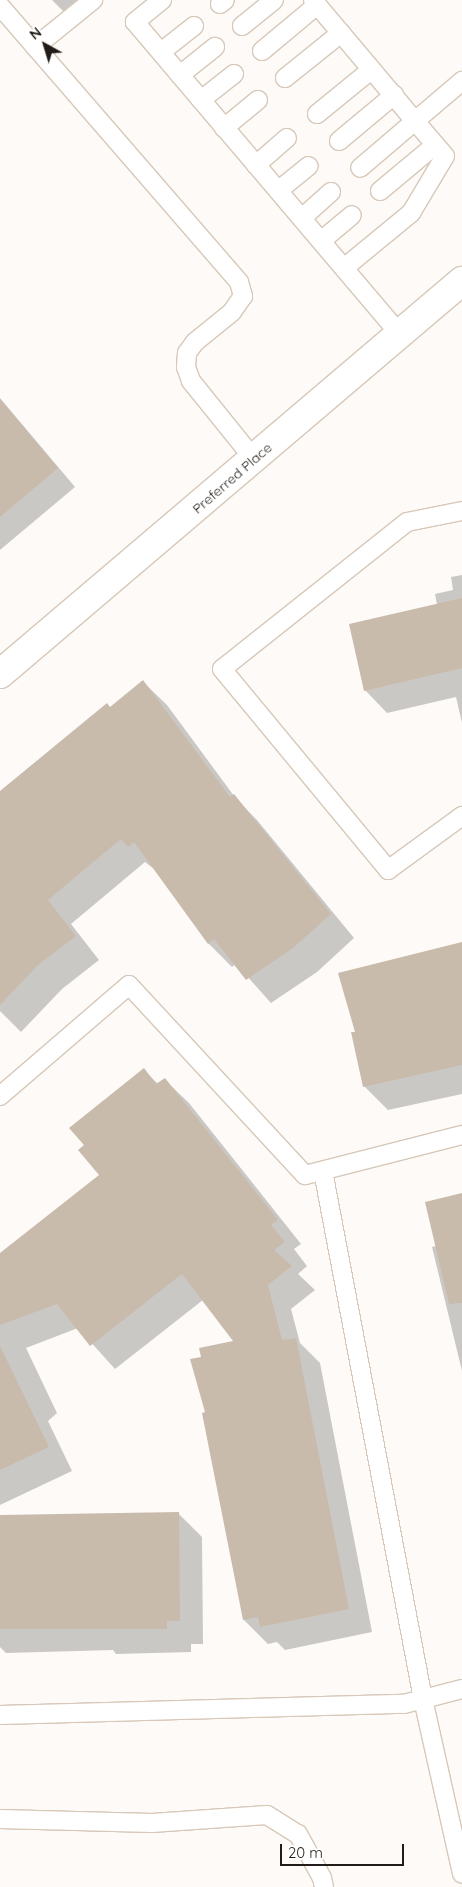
<!DOCTYPE html>
<html>
<head>
<meta charset="utf-8">
<style>
	body { margin:0 }
	#map { position:relative; width:462px; height:1887px; overflow:hidden; background:#fdfaf7; font-family:Quicksand,sans-serif }
	div>[style] { position:absolute }
	.shadow>* { inset:0; background:#0003 }
	.building>* { inset:0; background:#c9bbac }
	.roads { filter:drop-shadow(1px 0 #d7c8b9) drop-shadow(-1px 0 #d7c8b9) drop-shadow(0 1px #d7c8b9) drop-shadow(0 -1px #d7c8b9) }
	.lane>* { height:18px; margin:-9px; padding:0 9px; transform-origin:9px; border-radius:9px; background:#fff }
	.street>* { height:28px; margin:-14px; padding:0 14px; transform-origin:14px; border-radius:14px; background:#fff }
	span { translate:-50% -50%; white-space:nowrap; text-align:center; line-height:1.15; -webkit-text-stroke:4px #fff; paint-order:stroke }
	.street-label { font-size:14px; color:#211c17 }
	.north { position:absolute; left:20px; top:20px; width:50px; height:50px; -webkit-text-stroke:4px #fff; paint-order:stroke; rotate:321deg; font-size:14px; font-weight:700; line-height:20px; text-align:center; color:#211c17 }
	.north::after { content:''; display:block; margin:auto; width:18px; height:22px; background:#211c17; clip-path:polygon(50% 0,100% 100%,50% 72%,0 100%) }
	.scale { position:absolute; left:280px; top:1844px; width:124px; height:22px; box-sizing:border-box; border:2px solid #211c17; border-top:0; padding-left:6px; font-size:15px; line-height:18px; white-space:nowrap; color:#211c17; -webkit-text-stroke:4px #fff; paint-order:stroke }
</style>
</head>
<body>
<div id="map">
	<div class="shadow">
		<div style="clip-path:polygon(52px 0,94px 0,71px 19px)"></div>
		<div style="clip-path:polygon(0 398px,75px 487px,0 550px)"></div>
		<div style="clip-path:polygon(462px 575px,462px 723px,456px 697px,387px 713px,365px 690px,437px 605px,435px 594px,453px 590px,451px 577px)"></div>
		<div style="clip-path:polygon(143px 682px,167px 705px,237px 800px,257px 820px,354px 938px,317px 972px,271px 1003px,236px 964px,232px 967px,208px 943px,154px 869px,145px 862px,71px 924px,99px 960px,62px 989px,21px 1032px,0 1011px,0 794px)"></div>
		<div style="clip-path:polygon(462px 944px,462px 1094px,388px 1110px,364px 1086px,356px 1032px)"></div>
		<div style="clip-path:polygon(144px 1070px,158px 1084px,165px 1080px,189px 1103px,301px 1244px,294px 1249px,307px 1266px,298px 1274px,315px 1290px,291px 1309px,300px 1343px,320px 1363px,372px 1632px,285px 1650px,277px 1642px,268px 1644px,244px 1620px,207px 1413px,203px 1358px,235px 1342px,203px 1300px,115px 1369px,78px 1328px,26px 1348px,57px 1413px,48px 1421px,72px 1471px,0 1505px,0 1254px,100px 1175px,85px 1146px)"></div>
		<div style="clip-path:polygon(462px 1195px,462px 1371px,432px 1247px,436px 1246px)"></div>
		<div style="clip-path:polygon(178px 1513px,202px 1537px,203px 1644px,191px 1644px,191px 1652px,116px 1654px,113px 1650px,6px 1653px,0 1647px,0 1516px)"></div>
	</div>
	<div class="building">
		<div style="clip-path:polygon(0 399px,58px 468px,0 517px)"></div>
		<div style="clip-path:polygon(462px 598px,462px 668px,364px 691px,349px 624px)"></div>
		<div style="clip-path:polygon(143px 680px,230px 797px,234px 794px,331px 914px,293px 948px,246px 980px,214px 939px,208px 944px,134px 842px,128px 847px,121px 839px,48px 900px,76px 936px,38px 965px,0 1005px,0 791px,107px 703px,110px 707px)"></div>
		<div style="clip-path:polygon(462px 942px,462px 1065px,363px 1087px,351px 1032px,355px 1032px,338px 973px)"></div>
		<div style="clip-path:polygon(144px 1068px,156px 1084px,165px 1078px,278px 1220px,271px 1225px,285px 1242px,274px 1250px,292px 1266px,268px 1285px,282px 1340px,296px 1338px,349px 1609px,260px 1627px,258px 1617px,243px 1620px,202px 1413px,205px 1412px,190px 1359px,201px 1357px,199px 1348px,233px 1341px,182px 1274px,90px 1346px,57px 1304px,0 1325px,0 1253px,99px 1175px,78px 1150px,84px 1145px,69px 1128px)"></div>
		<div style="clip-path:polygon(462px 1193px,462px 1303px,449px 1304px,425px 1202px)"></div>
		<div style="clip-path:polygon(0 1346px,49px 1447px,0 1470px)"></div>
		<div style="clip-path:polygon(179px 1512px,180px 1621px,167px 1621px,167px 1629px,0 1629px,0 1515px)"></div>
	</div>
	<div class="roads">
		<div class="lane">
			<div style="left:162px;top:0;width:35px;rotate:141deg"></div>
			<div style="left:135px;top:22px;width:409px;rotate:49.7deg"></div>
			<div style="left:313px;top:0;width:158px;rotate:49.9deg"></div>
			<div style="left:415px;top:121px;width:62px;rotate:-40.4deg"></div>
			<div style="left:220px;top:4px;width:6px;rotate:-39deg"></div>
			<div style="left:0;top:6px;width:365px;rotate:49.1deg"></div>
			<div style="left:239px;top:282px;width:15px;rotate:74deg"></div>
			<div style="left:243px;top:296px;width:19px;rotate:125deg"></div>
			<div style="left:232px;top:312px;width:48px;rotate:141deg"></div>
			<div style="left:195px;top:342px;width:14px;rotate:126deg"></div>
			<div style="left:187px;top:353px;width:14px;rotate:94deg"></div>
			<div style="left:186px;top:367px;width:15px;rotate:70deg"></div>
			<div style="left:191px;top:381px;width:100px;rotate:51.1deg"></div>
			<div style="left:242px;top:26px;width:41px;rotate:-39.1deg"></div>
			<div style="left:35px;top:47px;width:75px;rotate:-39deg"></div>
			<div style="left:262px;top:51px;width:72px;rotate:-39.9deg"></div>
			<div style="left:161px;top:52px;width:42px;rotate:-38.2deg"></div>
			<div style="left:180px;top:75px;width:45px;rotate:-38.7deg"></div>
			<div style="left:285px;top:78px;width:72px;rotate:-38.8deg"></div>
			<div style="left:201px;top:100px;width:42px;rotate:-38.2deg"></div>
			<div style="left:317px;top:114px;width:70px;rotate:-39.2deg"></div>
			<div style="left:224px;top:128px;width:44px;rotate:-39.5deg"></div>
			<div style="left:339px;top:141px;width:72px;rotate:-39.9deg"></div>
			<div style="left:256px;top:165px;width:41px;rotate:-41.1deg"></div>
			<div style="left:279px;top:190px;width:38px;rotate:-39deg"></div>
			<div style="left:380px;top:191px;width:72px;rotate:-39.9deg"></div>
			<div style="left:302px;top:218px;width:39px;rotate:-42deg"></div>
			<div style="left:321px;top:241px;width:40px;rotate:-40deg"></div>
			<div style="left:344px;top:268px;width:87px;rotate:-39.4deg"></div>
			<div style="left:411px;top:213px;width:66px;rotate:-59.2deg"></div>
			<div style="left:445px;top:156px;width:46px;rotate:-130.6deg"></div>
			<div style="left:415px;top:121px;width:72px;rotate:139.5deg"></div>
			<div style="left:462px;top:511px;width:56px;rotate:168.7deg"></div>
			<div style="left:407px;top:522px;width:236px;rotate:141.5deg"></div>
			<div style="left:222px;top:669px;width:261px;rotate:50.4deg"></div>
			<div style="left:388px;top:870px;width:92px;rotate:-36.1deg"></div>
			<div style="left:0;top:1096px;width:170px;rotate:-40.7deg"></div>
			<div style="left:129px;top:985px;width:259px;rotate:47.2deg"></div>
			<div style="left:305px;top:1175px;width:162px;rotate:-14.3deg"></div>
			<div style="left:323px;top:1171px;width:537px;rotate:79.28deg"></div>
			<div style="left:423px;top:1699px;width:179px;rotate:77.4deg"></div>
			<div style="left:0;top:1715px;width:404px;rotate:-1.6deg"></div>
			<div style="left:404px;top:1704px;width:60px;rotate:-14.5deg"></div>
			<div style="left:0;top:1819px;width:152px;rotate:1.5deg"></div>
			<div style="left:152px;top:1823px;width:115px;rotate:-4deg"></div>
			<div style="left:267px;top:1815px;width:36px;rotate:32deg"></div>
			<div style="left:298px;top:1834px;width:50px;rotate:61.4deg"></div>
			<div style="left:322px;top:1878px;width:9px;rotate:77deg"></div>
		</div>
		<div class="street">
			<div style="left:0;top:674px;width:607px;rotate:-40.39deg"></div>
		</div>
	</div>
	<div class="street-label">
		<span style="left:232px;top:478px;rotate:-41deg">Preferred Place</span>
	</div>
	<div class="north">N</div>
	<div class="scale">20 m</div>
</div>
</body>
</html>
